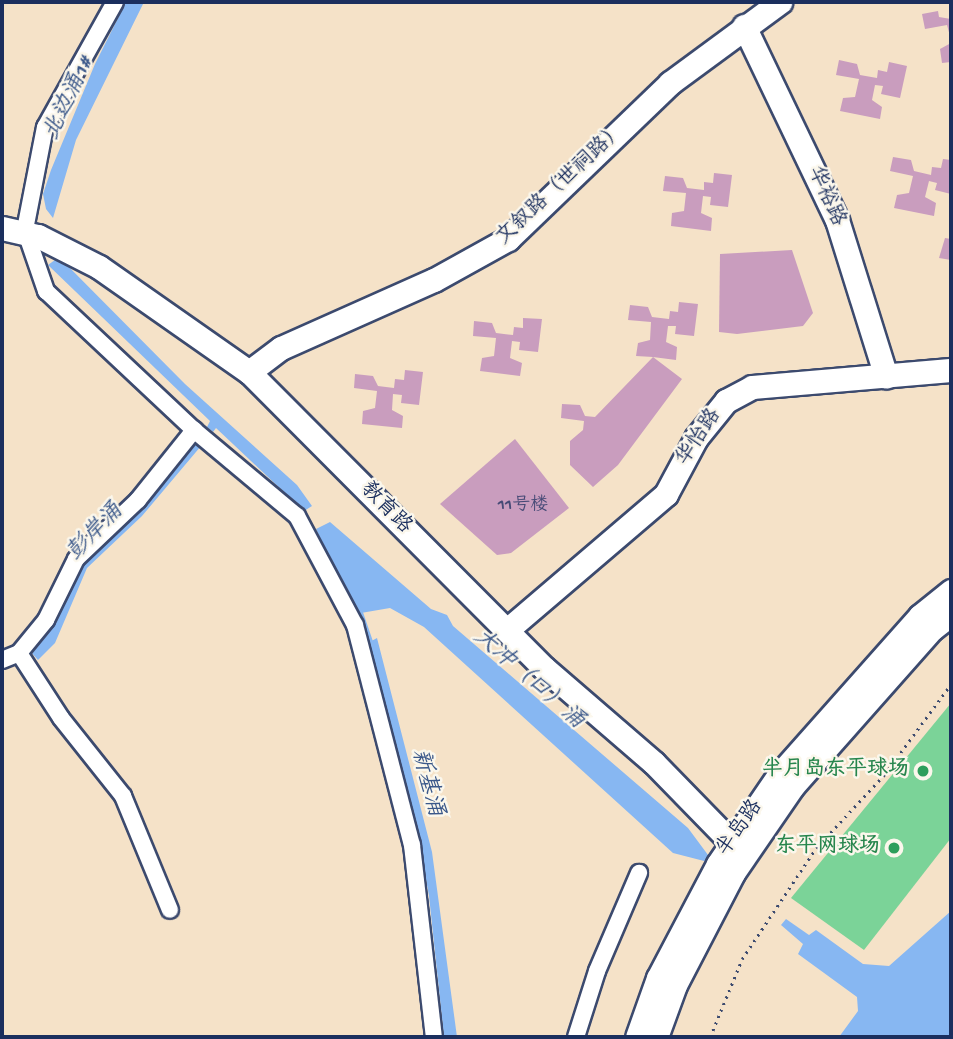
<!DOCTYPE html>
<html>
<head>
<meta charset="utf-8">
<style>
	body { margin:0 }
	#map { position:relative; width:953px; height:1039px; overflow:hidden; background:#f5e2c8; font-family:"Gochi Hand","LXGW WenKai TC",sans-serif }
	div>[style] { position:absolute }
	.green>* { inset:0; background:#7bd398 }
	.water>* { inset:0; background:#87b7f2 }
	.stream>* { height:4.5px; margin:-2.25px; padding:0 2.25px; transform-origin:2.25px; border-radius:2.25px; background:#87b7f2 }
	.building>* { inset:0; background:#c99dbe }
	.path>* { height:2.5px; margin-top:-1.25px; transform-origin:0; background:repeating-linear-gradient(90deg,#3c4a6e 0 2px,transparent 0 7px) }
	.roads { filter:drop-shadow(2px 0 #3c4a6e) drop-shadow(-2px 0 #3c4a6e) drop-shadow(0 2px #3c4a6e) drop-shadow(0 -2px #3c4a6e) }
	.street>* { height:16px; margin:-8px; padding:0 8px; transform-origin:8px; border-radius:8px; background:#fff }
	.secondary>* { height:23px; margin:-11.5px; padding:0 11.5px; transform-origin:11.5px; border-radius:11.5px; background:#fff }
	.dots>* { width:19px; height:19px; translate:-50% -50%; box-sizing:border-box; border:4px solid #fbf7ec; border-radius:50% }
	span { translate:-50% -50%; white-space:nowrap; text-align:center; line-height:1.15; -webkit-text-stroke:5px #fbf7ec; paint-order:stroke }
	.number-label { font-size:18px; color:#464a76 }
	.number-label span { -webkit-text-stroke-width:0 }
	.street-label { font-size:21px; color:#1b2f5e }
	.leisure-label { font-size:21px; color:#27864d; font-weight:700 }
	.right { translate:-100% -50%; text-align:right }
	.water-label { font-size:23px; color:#3b588a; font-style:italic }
	.frame { position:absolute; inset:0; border:4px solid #1b2f5e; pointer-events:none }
</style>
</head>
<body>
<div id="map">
	<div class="green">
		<div style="clip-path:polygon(951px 703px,951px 838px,864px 950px,791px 898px)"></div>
	</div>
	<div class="water">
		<div style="clip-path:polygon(126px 2px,144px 2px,76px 140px,53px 218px,46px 209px,43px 194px,51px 170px,95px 64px)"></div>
		<div style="clip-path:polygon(59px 257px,185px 384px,297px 485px,312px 506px,304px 511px,216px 428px,213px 432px,207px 427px,210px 421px,48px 265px)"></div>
		<div style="clip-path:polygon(195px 441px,201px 446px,142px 516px,87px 568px,55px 643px,38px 660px,30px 651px,55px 622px,77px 566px,144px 502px)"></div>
		<div style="clip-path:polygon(330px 522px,431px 609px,447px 615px,453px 626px,688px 828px,711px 859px,708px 862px,673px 853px,424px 627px,390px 608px,355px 614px,316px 529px)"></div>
		<div style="clip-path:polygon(377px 638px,432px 852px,457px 1037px,444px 1037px,429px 896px,415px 820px,366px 644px)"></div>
		<div style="clip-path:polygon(951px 911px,951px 1037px,839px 1037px,858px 1011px,857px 997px,798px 954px,803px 944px,781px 925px,786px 919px,809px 935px,816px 930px,863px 964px,889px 966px)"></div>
	</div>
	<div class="stream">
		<div style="left:359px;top:608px;width:40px;rotate:71.1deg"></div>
	</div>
	<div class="building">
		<div style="clip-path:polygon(938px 11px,939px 17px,951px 19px,951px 40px,947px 25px,925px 29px,922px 14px)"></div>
		<div style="clip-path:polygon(951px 43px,951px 62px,942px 63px,940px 49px)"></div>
		<div style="clip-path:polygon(839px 60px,857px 64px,860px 75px,877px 78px,878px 70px,887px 72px,889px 62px,907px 66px,900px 98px,881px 94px,883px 86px,875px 85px,872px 100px,882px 107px,880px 119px,840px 111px,843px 98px,855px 97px,859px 79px,836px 75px)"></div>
		<div style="clip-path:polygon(893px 157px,911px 160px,914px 171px,931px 175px,932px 167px,941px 168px,943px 159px,951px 160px,951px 194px,935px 190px,937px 183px,929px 181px,925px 197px,936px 203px,934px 216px,894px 208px,897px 195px,909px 193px,913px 176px,890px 171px)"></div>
		<div style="clip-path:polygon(714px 173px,732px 175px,728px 207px,710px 205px,711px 197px,703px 196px,701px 213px,712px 218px,711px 231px,671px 226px,672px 213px,684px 211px,686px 193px,663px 191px,665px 176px,683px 178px,687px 188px,704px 190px,704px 182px,713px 183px)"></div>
		<div style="clip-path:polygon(945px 238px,951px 239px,951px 260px,939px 258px)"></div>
		<div style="clip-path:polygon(792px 250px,813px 313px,803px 326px,737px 334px,719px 332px,720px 254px)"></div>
		<div style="clip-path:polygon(679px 302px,698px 304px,694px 336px,675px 334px,676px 326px,668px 326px,666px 342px,677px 347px,676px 360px,653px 357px,682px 379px,618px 465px,593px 487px,570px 465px,570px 441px,583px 430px,584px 421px,561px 418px,562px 404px,580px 405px,585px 416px,595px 417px,653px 357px,636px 356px,638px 343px,650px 340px,651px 322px,628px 320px,630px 305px,648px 307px,652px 317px,669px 319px,670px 311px,678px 312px)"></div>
		<div style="clip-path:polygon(523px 318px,542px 319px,538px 352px,519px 350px,520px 342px,512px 341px,510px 358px,522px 363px,520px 376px,480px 371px,482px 358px,494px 356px,496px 338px,473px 336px,474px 321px,492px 323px,496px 333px,513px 335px,514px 327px,523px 328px)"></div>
		<div style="clip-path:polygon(405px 370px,423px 372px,419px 405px,401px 403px,402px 395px,393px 394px,392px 410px,403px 416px,402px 428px,362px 424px,363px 411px,375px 408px,377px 391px,354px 388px,355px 374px,373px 376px,378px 386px,394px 388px,395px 379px,404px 380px)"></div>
		<div style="clip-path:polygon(515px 439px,569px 508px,511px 553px,497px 555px,440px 504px)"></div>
	</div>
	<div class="path">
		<div style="left:710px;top:1037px;width:84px;rotate:-67.7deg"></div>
		<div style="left:742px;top:959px;width:133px;rotate:-56.3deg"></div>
		<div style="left:816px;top:848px;width:100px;rotate:-47deg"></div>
		<div style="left:884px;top:775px;width:113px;rotate:-53.6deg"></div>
	</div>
	<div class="roads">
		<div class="street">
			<div style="left:115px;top:2px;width:143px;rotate:119.2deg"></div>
			<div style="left:45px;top:127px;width:105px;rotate:101deg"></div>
			<div style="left:25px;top:230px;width:65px;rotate:71deg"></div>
			<div style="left:46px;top:291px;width:203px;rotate:43.2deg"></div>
			<div style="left:194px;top:430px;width:134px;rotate:39.9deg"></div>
			<div style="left:297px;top:516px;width:123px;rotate:62deg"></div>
			<div style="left:355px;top:625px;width:227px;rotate:75.5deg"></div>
			<div style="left:412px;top:845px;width:193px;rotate:83.5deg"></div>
			<div style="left:19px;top:653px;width:77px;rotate:57.1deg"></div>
			<div style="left:61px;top:718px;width:100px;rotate:51.5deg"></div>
			<div style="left:123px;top:796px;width:123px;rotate:67.6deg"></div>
			<div style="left:2px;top:660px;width:18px;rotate:-22deg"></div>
			<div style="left:19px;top:653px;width:43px;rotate:-50.7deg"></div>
			<div style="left:46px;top:620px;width:68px;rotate:-63.8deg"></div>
			<div style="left:76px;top:559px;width:86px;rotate:-43.6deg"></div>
			<div style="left:138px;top:500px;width:90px;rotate:-51.3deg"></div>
			<div style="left:576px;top:1037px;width:69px;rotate:-72.3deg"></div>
			<div style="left:597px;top:971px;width:107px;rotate:-66.8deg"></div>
		</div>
		<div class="secondary">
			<div style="left:744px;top:26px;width:215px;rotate:64.4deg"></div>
			<div style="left:837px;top:220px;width:164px;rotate:72.6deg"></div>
			<div style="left:2px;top:228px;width:37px;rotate:13deg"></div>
			<div style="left:38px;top:236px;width:68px;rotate:26.9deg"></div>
			<div style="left:99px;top:267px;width:183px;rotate:35deg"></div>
			<div style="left:249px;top:372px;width:418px;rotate:45.1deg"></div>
			<div style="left:544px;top:668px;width:145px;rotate:40.8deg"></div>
			<div style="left:654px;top:763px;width:112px;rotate:45.7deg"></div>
			<div style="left:249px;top:372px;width:40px;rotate:-37deg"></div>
			<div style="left:281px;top:348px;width:167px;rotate:-24deg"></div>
			<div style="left:434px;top:280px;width:85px;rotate:-29deg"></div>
			<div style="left:508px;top:239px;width:225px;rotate:-43.9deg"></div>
			<div style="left:670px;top:83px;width:137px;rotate:-36.4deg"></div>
			<div style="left:507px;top:630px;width:209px;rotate:-40.5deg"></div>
			<div style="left:666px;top:494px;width:64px;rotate:-61.8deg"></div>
			<div style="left:696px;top:438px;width:48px;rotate:-51deg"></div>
			<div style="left:726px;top:401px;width:30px;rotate:-28deg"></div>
			<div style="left:752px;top:387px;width:200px;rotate:-4.9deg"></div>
			<div style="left:637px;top:1037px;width:63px;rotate:-70.4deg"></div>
			<div style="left:658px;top:978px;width:129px;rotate:-62.2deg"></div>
			<div style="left:718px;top:864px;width:107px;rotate:-55.7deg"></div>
			<div style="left:778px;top:776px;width:214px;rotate:-48.4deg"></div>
			<div style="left:920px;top:616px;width:40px;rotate:-39deg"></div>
			<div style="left:656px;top:1037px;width:55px;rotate:-69.9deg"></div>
			<div style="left:675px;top:985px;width:126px;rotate:-62.6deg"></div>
			<div style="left:733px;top:873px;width:104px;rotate:-55.5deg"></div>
			<div style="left:792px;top:787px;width:211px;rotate:-48.5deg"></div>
			<div style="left:932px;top:629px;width:24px;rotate:-38deg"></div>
		</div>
	</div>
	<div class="dots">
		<div style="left:923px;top:771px;background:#2e9e5b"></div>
		<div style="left:894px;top:848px;background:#2e9e5b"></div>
	</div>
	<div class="number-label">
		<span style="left:523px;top:506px">11号楼</span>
	</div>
	<div class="street-label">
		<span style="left:562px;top:185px;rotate:-43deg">文叙路（世祠路）</span>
		<span style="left:825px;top:197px;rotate:66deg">华裕路</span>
		<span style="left:700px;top:438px;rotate:-56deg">华怡路</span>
		<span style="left:385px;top:509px;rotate:45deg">教育路</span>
		<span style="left:741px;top:829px;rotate:-55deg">半岛路</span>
	</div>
	<div class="leisure-label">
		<span class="right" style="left:909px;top:771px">半月岛东平球场</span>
		<span class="right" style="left:880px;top:848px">东平网球场</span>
	</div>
	<div class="water-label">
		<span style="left:70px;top:99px;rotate:-65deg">北边涌1#</span>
		<span style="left:96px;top:533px;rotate:-46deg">彭岸涌</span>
		<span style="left:528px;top:680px;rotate:41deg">大冲（口）涌</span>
		<span style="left:426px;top:783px;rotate:75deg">新基涌</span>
	</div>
	<div class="frame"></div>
</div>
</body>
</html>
